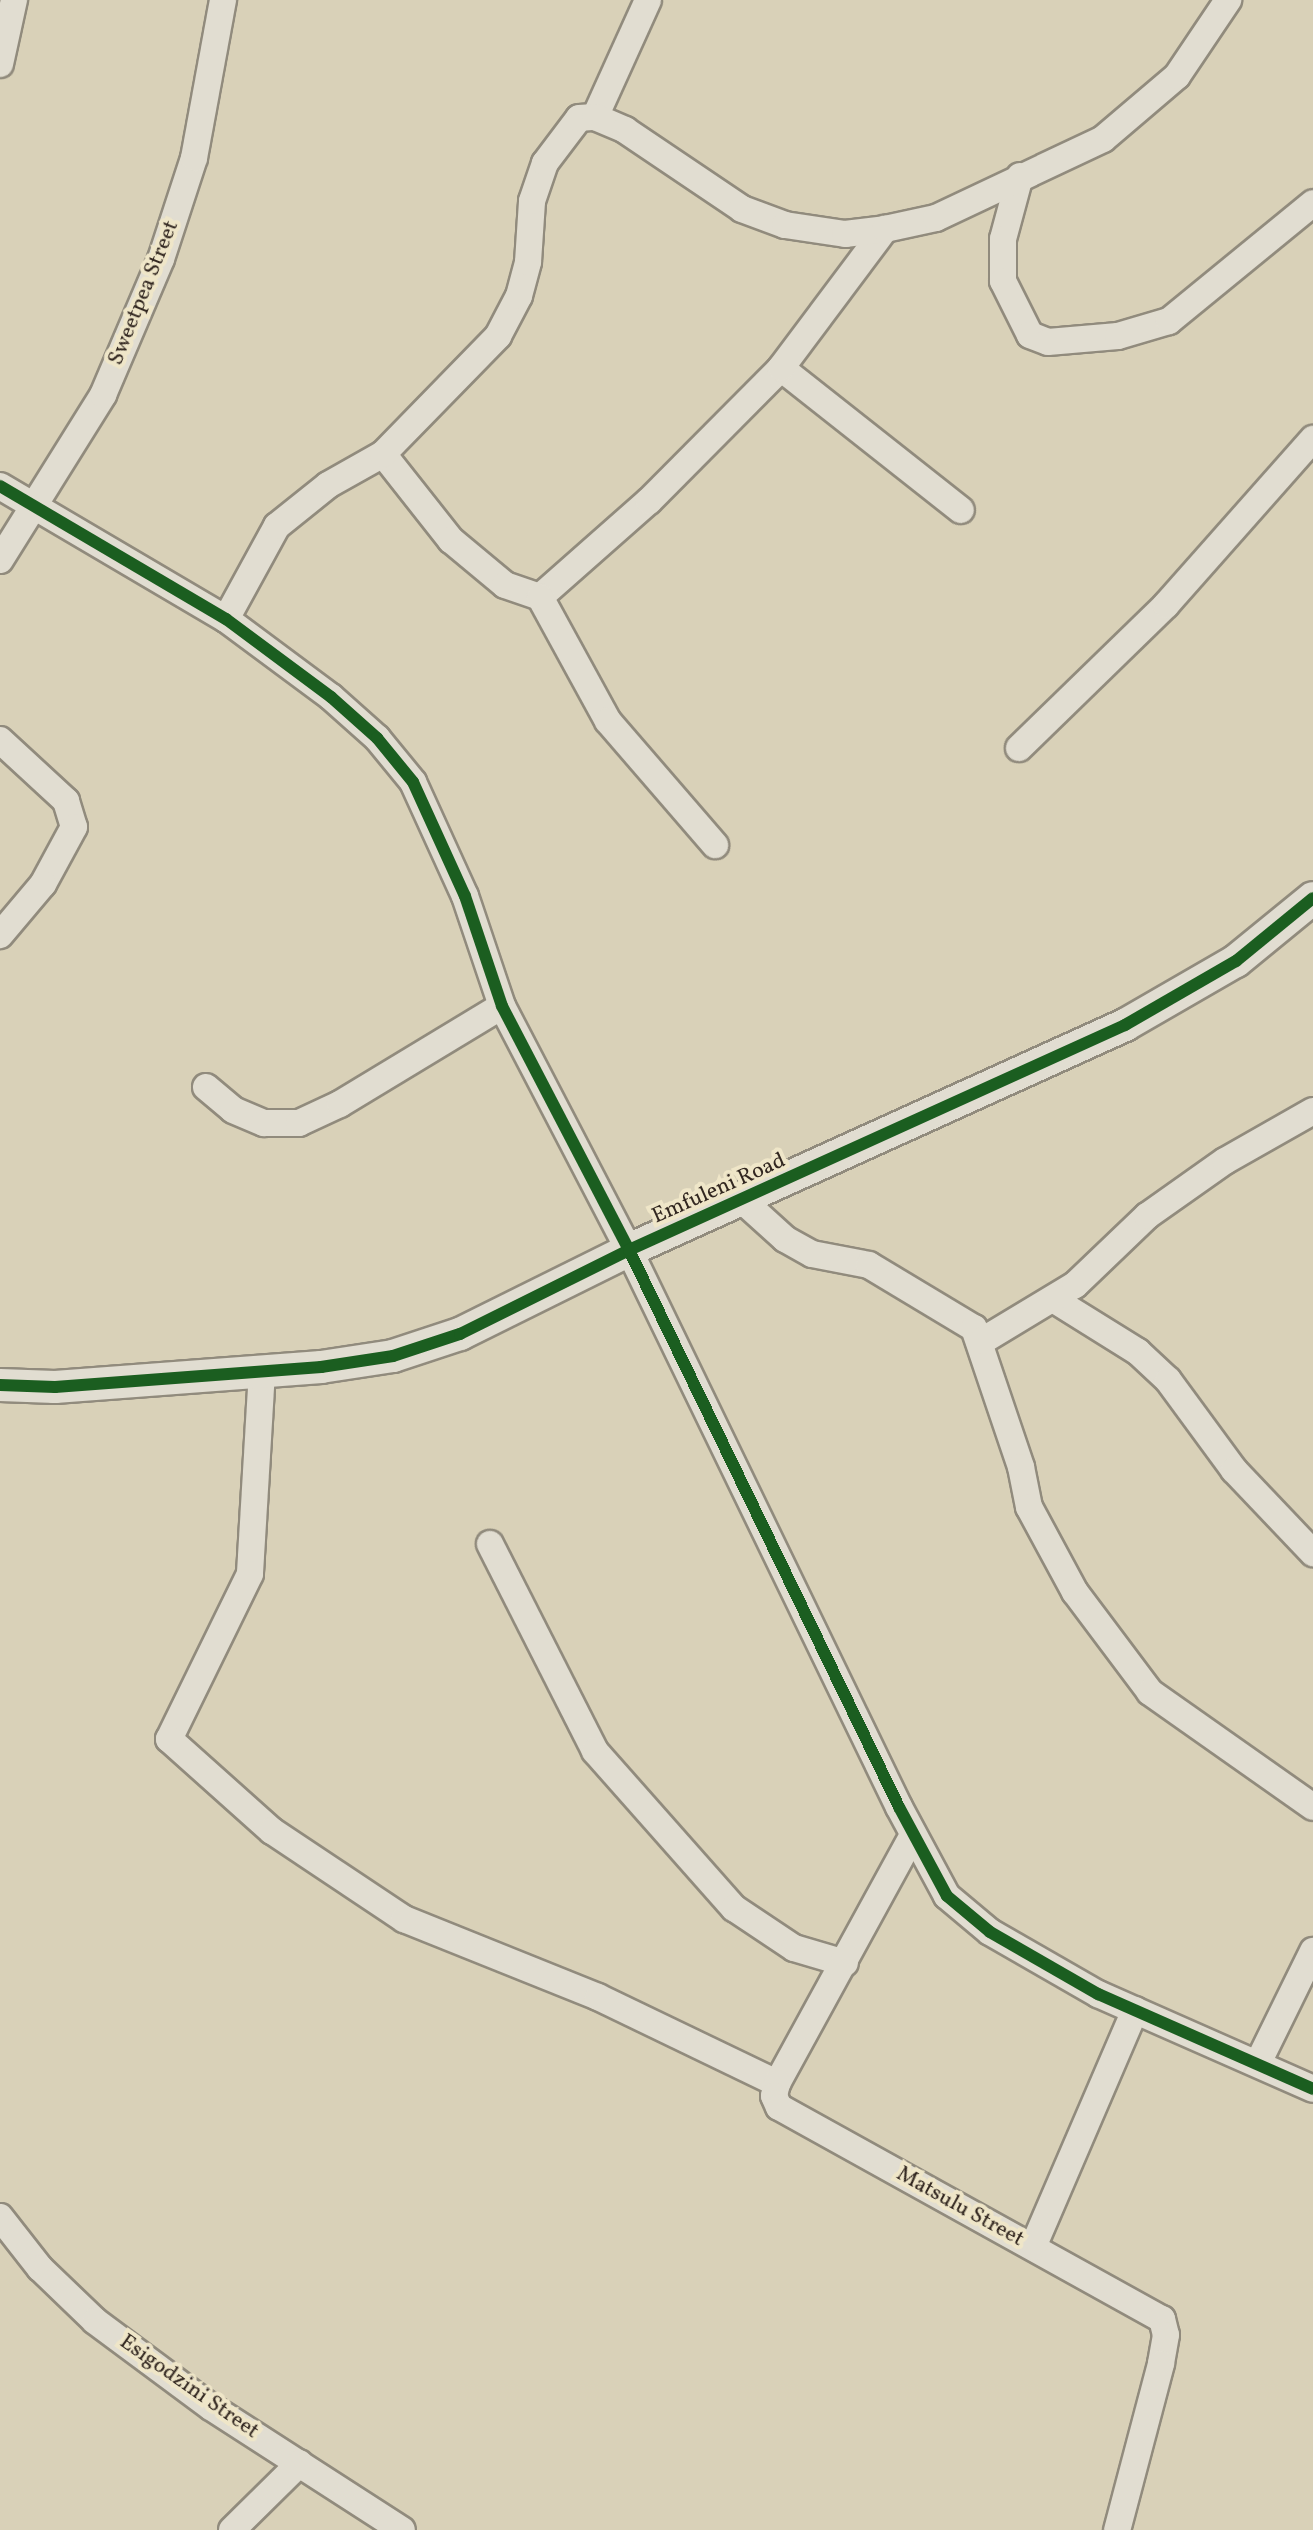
<!DOCTYPE html>
<html>
<head>
<meta charset="utf-8">
<style>
	body { margin:0 }
	#map { position:relative; width:1313px; height:2530px; overflow:hidden; background:#d9d1b8; font-family:Vollkorn,serif }
	div>[style] { position:absolute }
	.roads { filter:drop-shadow(2px 0 #918b7d) drop-shadow(-2px 0 #918b7d) drop-shadow(0 2px #918b7d) drop-shadow(0 -2px #918b7d) }
	.minor>* { height:26px; margin:-13px; padding:0 13px; transform-origin:13px; border-radius:13px; background:#e1ddd1 }
	.tertiary>* { height:32px; margin:-16px; padding:0 16px; transform-origin:16px; border-radius:16px; background:#e1ddd1 }
	.cycleway>* { height:12px; margin:-6px; padding:0 6px; transform-origin:6px; border-radius:6px; background:#1b5e20 }
	span { translate:-50% -50%; white-space:nowrap; text-align:center; line-height:1.15; -webkit-text-stroke:8px #efe6c8; paint-order:stroke }
	.street-label { font-size:22px; color:#322720 }
</style>
</head>
<body>
<div id="map">
	<div class="roads">
		<div class="minor">
			<div style="left:0;top:64px;width:66px;rotate:-77.7deg"></div>
			<div style="left:595px;top:117px;width:128px;rotate:-65.6deg"></div>
			<div style="left:1020px;top:176px;width:65px;rotate:105.1deg"></div>
			<div style="left:1003px;top:239px;width:42px;rotate:90deg"></div>
			<div style="left:1003px;top:281px;width:60px;rotate:63.4deg"></div>
			<div style="left:1030px;top:335px;width:19px;rotate:21deg"></div>
			<div style="left:1048px;top:342px;width:70px;rotate:-4.9deg"></div>
			<div style="left:1118px;top:336px;width:53px;rotate:-16.4deg"></div>
			<div style="left:1169px;top:321px;width:186px;rotate:-39.3deg"></div>
			<div style="left:781px;top:368px;width:229px;rotate:38.3deg"></div>
			<div style="left:383px;top:454px;width:110px;rotate:51.7deg"></div>
			<div style="left:451px;top:540px;width:70px;rotate:39.8deg"></div>
			<div style="left:505px;top:585px;width:37px;rotate:19deg"></div>
			<div style="left:540px;top:597px;width:145px;rotate:-41.4deg"></div>
			<div style="left:649px;top:501px;width:187px;rotate:-45.2deg"></div>
			<div style="left:781px;top:368px;width:174px;rotate:-53.2deg"></div>
			<div style="left:0;top:486px;width:262px;rotate:30.5deg"></div>
			<div style="left:226px;top:619px;width:131px;rotate:36.6deg"></div>
			<div style="left:331px;top:697px;width:62px;rotate:41.7deg"></div>
			<div style="left:377px;top:738px;width:57px;rotate:50.7deg"></div>
			<div style="left:413px;top:782px;width:125px;rotate:65.5deg"></div>
			<div style="left:465px;top:896px;width:116px;rotate:71.4deg"></div>
			<div style="left:502px;top:1006px;width:275px;rotate:62.5deg"></div>
			<div style="left:629px;top:1250px;width:619px;rotate:64.14deg"></div>
			<div style="left:899px;top:1807px;width:101px;rotate:61.7deg"></div>
			<div style="left:947px;top:1896px;width:56px;rotate:39.9deg"></div>
			<div style="left:990px;top:1932px;width:125px;rotate:29.9deg"></div>
			<div style="left:1098px;top:1994px;width:235px;rotate:23.8deg"></div>
			<div style="left:0;top:560px;width:195px;rotate:-58deg"></div>
			<div style="left:103px;top:395px;width:148px;rotate:-66.9deg"></div>
			<div style="left:161px;top:259px;width:106px;rotate:-71.9deg"></div>
			<div style="left:194px;top:158px;width:161px;rotate:-79.6deg"></div>
			<div style="left:540px;top:597px;width:141px;rotate:61.3deg"></div>
			<div style="left:608px;top:721px;width:164px;rotate:49.2deg"></div>
			<div style="left:226px;top:619px;width:106px;rotate:-61.3deg"></div>
			<div style="left:277px;top:526px;width:65px;rotate:-38.8deg"></div>
			<div style="left:328px;top:485px;width:63px;rotate:-29.4deg"></div>
			<div style="left:383px;top:454px;width:165px;rotate:-45.7deg"></div>
			<div style="left:498px;top:336px;width:45px;rotate:-62.3deg"></div>
			<div style="left:519px;top:296px;width:35px;rotate:-75deg"></div>
			<div style="left:528px;top:262px;width:61px;rotate:-86.2deg"></div>
			<div style="left:532px;top:201px;width:40px;rotate:-71.1deg"></div>
			<div style="left:545px;top:163px;width:56px;rotate:-52.9deg"></div>
			<div style="left:579px;top:118px;width:16px;rotate:-4deg"></div>
			<div style="left:595px;top:117px;width:33px;rotate:23deg"></div>
			<div style="left:625px;top:130px;width:141px;rotate:34deg"></div>
			<div style="left:742px;top:209px;width:46px;rotate:20.4deg"></div>
			<div style="left:785px;top:225px;width:61px;rotate:8.5deg"></div>
			<div style="left:845px;top:234px;width:40px;rotate:-7.1deg"></div>
			<div style="left:885px;top:229px;width:52px;rotate:-12.2deg"></div>
			<div style="left:936px;top:218px;width:185px;rotate:-25.3deg"></div>
			<div style="left:1103px;top:139px;width:97px;rotate:-40.4deg"></div>
			<div style="left:1177px;top:76px;width:92px;rotate:-56.1deg"></div>
			<div style="left:0;top:740px;width:90px;rotate:42.7deg"></div>
			<div style="left:66px;top:801px;width:27px;rotate:73deg"></div>
			<div style="left:74px;top:827px;width:65px;rotate:118.5deg"></div>
			<div style="left:43px;top:884px;width:67px;rotate:130.1deg"></div>
			<div style="left:1019px;top:748px;width:205px;rotate:-44.2deg"></div>
			<div style="left:1166px;top:605px;width:222px;rotate:-48.5deg"></div>
			<div style="left:206px;top:1087px;width:35px;rotate:40deg"></div>
			<div style="left:233px;top:1110px;width:34px;rotate:23deg"></div>
			<div style="left:264px;top:1123px;width:35px"></div>
			<div style="left:299px;top:1123px;width:45px;rotate:-24.9deg"></div>
			<div style="left:340px;top:1104px;width:189px;rotate:-31.2deg"></div>
			<div style="left:742px;top:1200px;width:58px;rotate:42.2deg"></div>
			<div style="left:785px;top:1239px;width:31px;rotate:29deg"></div>
			<div style="left:812px;top:1254px;width:58px;rotate:10.9deg"></div>
			<div style="left:869px;top:1265px;width:122px;rotate:31deg"></div>
			<div style="left:974px;top:1328px;width:147px;rotate:71.3deg"></div>
			<div style="left:1021px;top:1467px;width:41px;rotate:78.7deg"></div>
			<div style="left:1029px;top:1507px;width:97px;rotate:61.6deg"></div>
			<div style="left:1075px;top:1592px;width:125px;rotate:53.1deg"></div>
			<div style="left:1150px;top:1692px;width:199px;rotate:35.2deg"></div>
			<div style="left:1053px;top:1299px;width:100px;rotate:31.9deg"></div>
			<div style="left:1138px;top:1352px;width:41px;rotate:43deg"></div>
			<div style="left:1168px;top:1380px;width:112px;rotate:53.7deg"></div>
			<div style="left:1234px;top:1470px;width:115px;rotate:46.4deg"></div>
			<div style="left:982px;top:1341px;width:109px;rotate:-31.1deg"></div>
			<div style="left:1075px;top:1285px;width:100px;rotate:-43.8deg"></div>
			<div style="left:1147px;top:1216px;width:95px;rotate:-35.2deg"></div>
			<div style="left:1225px;top:1161px;width:101px;rotate:-29.6deg"></div>
			<div style="left:262px;top:1371px;width:203px;rotate:93.4deg"></div>
			<div style="left:250px;top:1574px;width:184px;rotate:116.1deg"></div>
			<div style="left:169px;top:1739px;width:138px;rotate:41.8deg"></div>
			<div style="left:272px;top:1831px;width:159px;rotate:33.7deg"></div>
			<div style="left:404px;top:1919px;width:209px;rotate:21.9deg"></div>
			<div style="left:598px;top:1997px;width:199px;rotate:25.7deg"></div>
			<div style="left:490px;top:1544px;width:232px;rotate:63.1deg"></div>
			<div style="left:595px;top:1751px;width:210px;rotate:48.5deg"></div>
			<div style="left:734px;top:1908px;width:72px;rotate:33.7deg"></div>
			<div style="left:794px;top:1948px;width:53px;rotate:16.4deg"></div>
			<div style="left:913px;top:1835px;width:283px;rotate:118.7deg"></div>
			<div style="left:777px;top:2083px;width:13px;rotate:103deg"></div>
			<div style="left:774px;top:2096px;width:12px;rotate:66deg"></div>
			<div style="left:779px;top:2107px;width:438px;rotate:29deg"></div>
			<div style="left:1162px;top:2319px;width:16px;rotate:76deg"></div>
			<div style="left:1166px;top:2335px;width:29px;rotate:100deg"></div>
			<div style="left:1161px;top:2364px;width:172px;rotate:104.8deg"></div>
			<div style="left:1258px;top:2063px;width:125px;rotate:-63.8deg"></div>
			<div style="left:0;top:2217px;width:65px;rotate:51.9deg"></div>
			<div style="left:40px;top:2268px;width:76px;rotate:43.9deg"></div>
			<div style="left:95px;top:2321px;width:144px;rotate:36.6deg"></div>
			<div style="left:211px;top:2407px;width:227px;rotate:32.8deg"></div>
			<div style="left:1033px;top:2247px;width:258px;rotate:-66.7deg"></div>
			<div style="left:232px;top:2530px;width:95px;rotate:-44.6deg"></div>
		</div>
		<div class="tertiary">
			<div style="left:0;top:1385px;width:55px;rotate:2.1deg"></div>
			<div style="left:55px;top:1387px;width:267px;rotate:-4.3deg"></div>
			<div style="left:321px;top:1367px;width:73px;rotate:-8.7deg"></div>
			<div style="left:393px;top:1356px;width:71px;rotate:-18.2deg"></div>
			<div style="left:460px;top:1334px;width:189px;rotate:-26.4deg"></div>
			<div style="left:629px;top:1250px;width:545px;rotate:-24.4deg"></div>
			<div style="left:1125px;top:1025px;width:128px;rotate:-30deg"></div>
			<div style="left:1236px;top:961px;width:99px;rotate:-39.3deg"></div>
		</div>
	</div>
	<div class="cycleway">
		<div style="left:0;top:486px;width:262px;rotate:30.5deg"></div>
		<div style="left:226px;top:619px;width:131px;rotate:36.6deg"></div>
		<div style="left:331px;top:697px;width:62px;rotate:41.7deg"></div>
		<div style="left:377px;top:738px;width:57px;rotate:50.7deg"></div>
		<div style="left:413px;top:782px;width:125px;rotate:65.5deg"></div>
		<div style="left:465px;top:896px;width:116px;rotate:71.4deg"></div>
		<div style="left:502px;top:1006px;width:275px;rotate:62.5deg"></div>
		<div style="left:629px;top:1250px;width:619px;rotate:64.14deg"></div>
		<div style="left:899px;top:1807px;width:101px;rotate:61.7deg"></div>
		<div style="left:947px;top:1896px;width:56px;rotate:39.9deg"></div>
		<div style="left:990px;top:1932px;width:125px;rotate:29.9deg"></div>
		<div style="left:1098px;top:1994px;width:235px;rotate:23.8deg"></div>
		<div style="left:0;top:1385px;width:55px;rotate:2.1deg"></div>
		<div style="left:55px;top:1387px;width:267px;rotate:-4.3deg"></div>
		<div style="left:321px;top:1367px;width:73px;rotate:-8.7deg"></div>
		<div style="left:393px;top:1356px;width:71px;rotate:-18.2deg"></div>
		<div style="left:460px;top:1334px;width:189px;rotate:-26.4deg"></div>
		<div style="left:629px;top:1250px;width:545px;rotate:-24.4deg"></div>
		<div style="left:1125px;top:1025px;width:128px;rotate:-30deg"></div>
		<div style="left:1236px;top:961px;width:99px;rotate:-39.3deg"></div>
	</div>
	<div class="street-label">
		<span style="left:144px;top:293px;rotate:-68deg">Sweetpea Street</span>
		<span style="left:719px;top:1189px;rotate:-24deg">Emfuleni Road</span>
		<span style="left:960px;top:2207px;rotate:29deg">Matsulu Street</span>
		<span style="left:189px;top:2387px;rotate:35deg">Esigodzini Street</span>
	</div>
</div>
</body>
</html>
